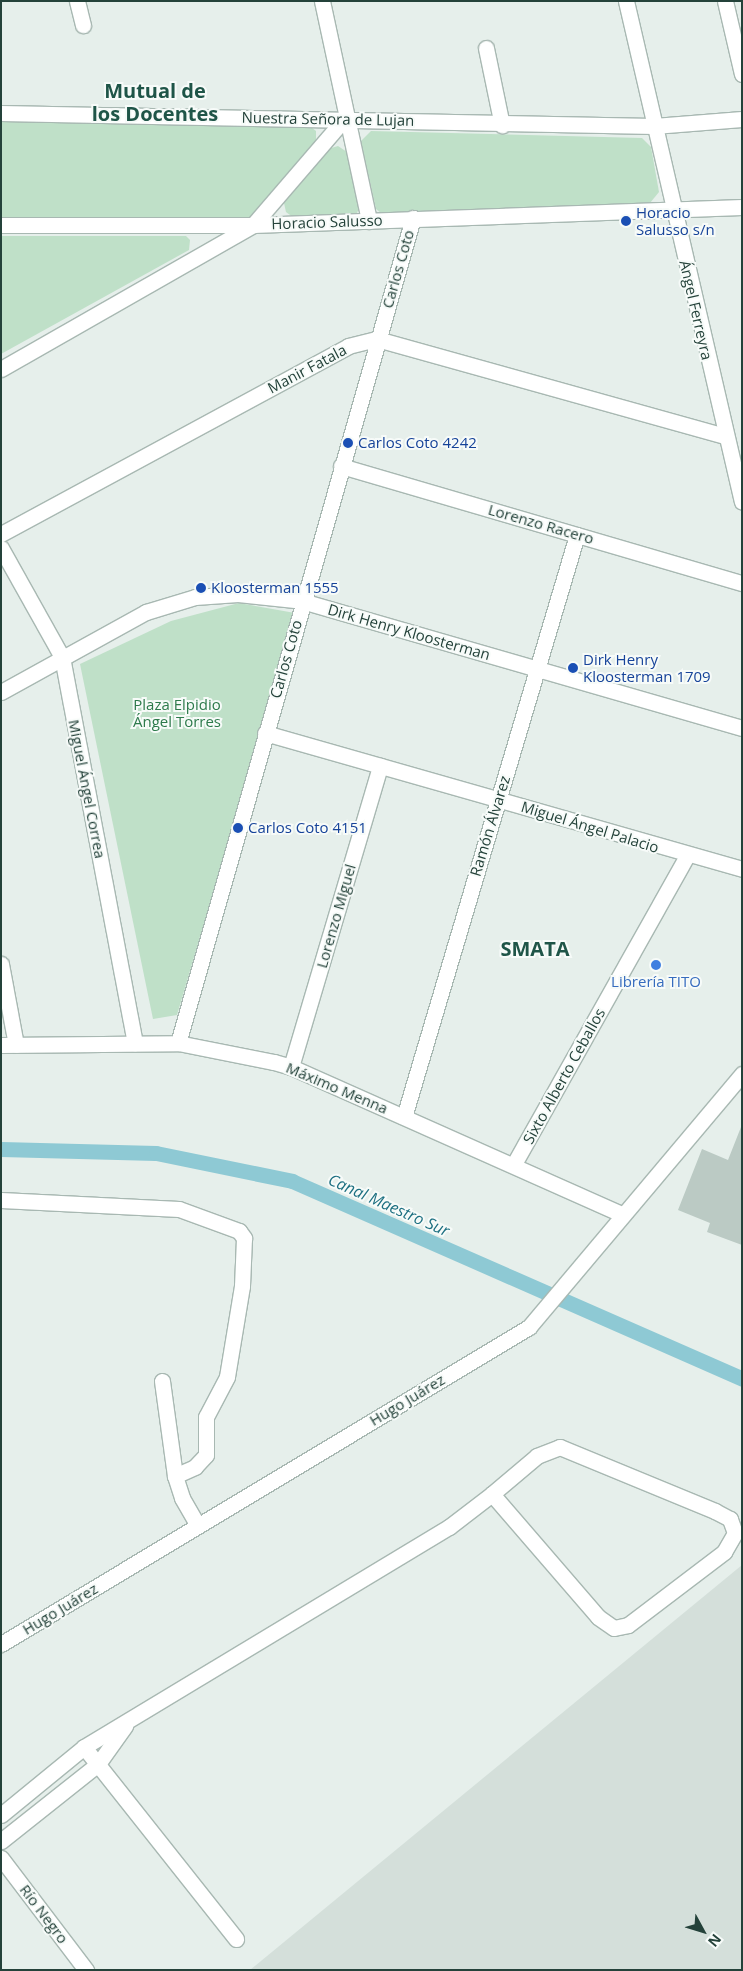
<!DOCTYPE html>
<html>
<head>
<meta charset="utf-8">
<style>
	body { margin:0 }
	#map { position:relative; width:743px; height:1971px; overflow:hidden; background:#e6efeb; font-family:"Open Sans",sans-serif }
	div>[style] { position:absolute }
	.built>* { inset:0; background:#d4dfda }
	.green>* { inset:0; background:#bfe0c8 }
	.canal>* { height:15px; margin:-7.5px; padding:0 7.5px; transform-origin:7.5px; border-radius:7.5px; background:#8ec9d4 }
	.building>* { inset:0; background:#bbcac4 }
	.roads { filter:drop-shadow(1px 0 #a8b8b2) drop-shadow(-1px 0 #a8b8b2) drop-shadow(0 1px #a8b8b2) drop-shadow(0 -1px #a8b8b2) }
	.minor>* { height:15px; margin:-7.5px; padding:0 7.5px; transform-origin:7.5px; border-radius:7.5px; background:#fff }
	.dots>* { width:14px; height:14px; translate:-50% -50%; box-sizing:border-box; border:2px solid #f7fbf9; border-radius:50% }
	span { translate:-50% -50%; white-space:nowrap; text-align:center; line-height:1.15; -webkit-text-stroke:4px #f7fbf9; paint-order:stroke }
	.street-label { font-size:15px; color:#24423a }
	.transit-label { font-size:15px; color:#164399 }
	.left { translate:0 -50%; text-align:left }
	.park-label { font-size:15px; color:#2d7a4b }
	.shop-label { font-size:15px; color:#366cbe }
	.water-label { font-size:16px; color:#1c6f80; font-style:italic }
	.district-label { font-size:20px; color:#1f5548; font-weight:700 }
	.frame { position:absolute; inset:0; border:2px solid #24423a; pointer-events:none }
	.north { position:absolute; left:678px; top:1906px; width:50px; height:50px; -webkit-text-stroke:4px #f7fbf9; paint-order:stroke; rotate:129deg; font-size:14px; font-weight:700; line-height:20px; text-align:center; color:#24423a }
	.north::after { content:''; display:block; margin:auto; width:18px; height:22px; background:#24423a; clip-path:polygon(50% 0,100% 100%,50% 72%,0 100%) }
</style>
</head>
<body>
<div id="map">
	<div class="built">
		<div style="clip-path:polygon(742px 1565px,742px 1970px,250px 1970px)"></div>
	</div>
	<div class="green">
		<div style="clip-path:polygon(1px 120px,307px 124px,316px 131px,316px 140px,255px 215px,248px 219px,1px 218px)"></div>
		<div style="clip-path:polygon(371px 131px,642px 138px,651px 147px,659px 192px,650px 203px,381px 213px,376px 209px,361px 141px)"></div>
		<div style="clip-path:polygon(338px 146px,347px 152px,360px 206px,357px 213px,350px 218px,294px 218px,286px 212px,284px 203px,328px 149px)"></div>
		<div style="clip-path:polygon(1px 236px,186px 236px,190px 240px,189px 250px,1px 354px)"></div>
		<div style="clip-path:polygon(239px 603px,295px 613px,177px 1015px,153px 1019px,80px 664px,171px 621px)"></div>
	</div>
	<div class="canal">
		<div style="left:1px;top:1149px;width:155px;rotate:1.5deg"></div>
		<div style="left:156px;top:1153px;width:139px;rotate:11.6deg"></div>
		<div style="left:292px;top:1181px;width:492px;rotate:23.7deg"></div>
	</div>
	<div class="building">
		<div style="clip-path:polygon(741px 1127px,742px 1127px,742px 1245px,707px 1232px,710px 1223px,678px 1210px,702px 1149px,728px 1160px)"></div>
	</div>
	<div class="roads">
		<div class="minor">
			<div style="left:77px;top:1px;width:25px;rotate:76deg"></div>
			<div style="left:322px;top:1px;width:225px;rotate:77.9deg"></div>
			<div style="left:626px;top:1px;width:514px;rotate:76.96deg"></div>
			<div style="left:725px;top:1px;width:75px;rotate:76.9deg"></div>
			<div style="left:486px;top:48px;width:79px;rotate:78.3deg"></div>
			<div style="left:1px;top:113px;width:653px;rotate:1.14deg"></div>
			<div style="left:654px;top:126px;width:88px;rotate:-4.5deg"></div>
			<div style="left:1px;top:225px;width:252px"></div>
			<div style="left:253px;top:225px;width:489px;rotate:-2.1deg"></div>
			<div style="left:1px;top:369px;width:290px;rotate:-29.7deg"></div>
			<div style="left:253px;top:225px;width:141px;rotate:-49.3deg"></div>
			<div style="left:341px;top:466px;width:418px;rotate:16.3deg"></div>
			<div style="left:1px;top:534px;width:395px;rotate:-28.4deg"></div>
			<div style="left:348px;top:346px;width:30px;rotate:-14deg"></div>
			<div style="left:377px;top:339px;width:361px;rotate:15.6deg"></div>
			<div style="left:1px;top:548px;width:125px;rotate:60.8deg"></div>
			<div style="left:62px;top:657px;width:393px;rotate:79.3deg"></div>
			<div style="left:1px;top:692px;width:166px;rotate:-28.9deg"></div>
			<div style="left:146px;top:612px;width:51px;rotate:-17deg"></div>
			<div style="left:195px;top:597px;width:43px;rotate:-4deg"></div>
			<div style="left:238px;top:594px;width:64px;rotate:6.2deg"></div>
			<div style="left:302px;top:601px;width:458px;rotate:16.1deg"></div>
			<div style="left:265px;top:733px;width:496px;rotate:15.9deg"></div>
			<div style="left:1px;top:964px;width:82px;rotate:79.5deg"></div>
			<div style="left:178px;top:1043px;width:858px;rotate:-74.1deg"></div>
			<div style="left:1px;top:1045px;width:177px;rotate:-0.6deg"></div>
			<div style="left:178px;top:1043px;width:98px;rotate:11.2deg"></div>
			<div style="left:274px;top:1062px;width:18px;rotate:16deg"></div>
			<div style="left:291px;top:1067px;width:363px;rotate:24deg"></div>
			<div style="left:291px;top:1067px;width:314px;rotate:-73.5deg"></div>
			<div style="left:404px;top:1117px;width:607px;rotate:-73.45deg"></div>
			<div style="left:514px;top:1164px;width:353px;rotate:-60.7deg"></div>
			<div style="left:1px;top:1200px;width:178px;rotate:2.9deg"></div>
			<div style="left:179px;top:1209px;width:64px;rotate:20.1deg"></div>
			<div style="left:239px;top:1231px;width:9px;rotate:54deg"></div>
			<div style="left:244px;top:1238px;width:48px;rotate:92.4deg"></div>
			<div style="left:242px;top:1286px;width:92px;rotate:99.4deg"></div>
			<div style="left:227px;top:1377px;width:45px;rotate:117.7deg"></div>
			<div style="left:206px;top:1417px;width:38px;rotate:90deg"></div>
			<div style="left:206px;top:1455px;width:16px;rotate:133deg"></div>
			<div style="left:195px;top:1467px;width:22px;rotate:156deg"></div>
			<div style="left:162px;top:1381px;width:96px;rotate:82.2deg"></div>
			<div style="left:175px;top:1476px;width:23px;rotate:72deg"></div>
			<div style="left:182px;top:1498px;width:32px;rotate:60deg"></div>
			<div style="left:1px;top:1644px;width:616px;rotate:-30.98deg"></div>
			<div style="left:529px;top:1327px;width:331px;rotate:-49.9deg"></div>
			<div style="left:84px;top:1747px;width:245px;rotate:51.6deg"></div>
			<div style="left:1px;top:1815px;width:107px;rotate:-39.3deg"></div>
			<div style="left:84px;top:1747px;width:426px;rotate:-31.1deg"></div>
			<div style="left:449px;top:1527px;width:54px;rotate:-37.5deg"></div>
			<div style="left:492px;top:1494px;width:162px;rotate:49.2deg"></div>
			<div style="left:598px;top:1617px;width:19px;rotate:35deg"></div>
			<div style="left:614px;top:1628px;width:14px;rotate:-12deg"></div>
			<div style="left:628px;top:1625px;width:121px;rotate:-37.2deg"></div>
			<div style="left:724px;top:1552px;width:22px;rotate:-60deg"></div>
			<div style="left:735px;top:1533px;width:15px;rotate:-110deg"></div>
			<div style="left:730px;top:1519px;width:17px;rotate:-152deg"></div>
			<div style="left:715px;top:1511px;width:168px;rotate:-157.6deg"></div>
			<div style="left:560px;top:1447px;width:25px;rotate:159deg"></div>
			<div style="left:537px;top:1456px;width:59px;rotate:139.8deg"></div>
			<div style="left:1px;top:1841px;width:124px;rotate:-38.4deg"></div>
			<div style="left:98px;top:1764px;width:47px;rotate:-54.6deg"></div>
			<div style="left:1px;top:1858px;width:141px;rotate:52.8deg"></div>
		</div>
	</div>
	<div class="dots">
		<div style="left:626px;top:221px;background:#1a4fb4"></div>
		<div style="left:348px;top:443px;background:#1a4fb4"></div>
		<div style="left:201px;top:588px;background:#1a4fb4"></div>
		<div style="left:573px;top:668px;background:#1a4fb4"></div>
		<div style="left:238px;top:828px;background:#1a4fb4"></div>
		<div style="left:656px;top:965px;background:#3f7fe0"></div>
	</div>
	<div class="street-label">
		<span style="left:328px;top:119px;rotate:1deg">Nuestra Señora de Lujan</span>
		<span style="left:327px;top:222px;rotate:-2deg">Horacio Salusso</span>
		<span style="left:398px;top:269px;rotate:-74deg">Carlos Coto</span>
		<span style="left:696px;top:310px;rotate:77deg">Ángel Ferreyra</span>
		<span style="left:307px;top:369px;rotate:-28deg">Manir Fatala</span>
		<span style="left:541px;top:524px;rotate:16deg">Lorenzo Racero</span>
		<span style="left:409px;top:632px;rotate:16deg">Dirk Henry Kloosterman</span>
		<span style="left:286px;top:659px;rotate:-74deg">Carlos Coto</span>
		<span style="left:87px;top:789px;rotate:79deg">Miguel Ángel Correa</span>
		<span style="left:490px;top:826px;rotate:-73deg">Ramón Álvarez</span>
		<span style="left:590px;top:827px;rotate:17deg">Miguel Ángel Palacio</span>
		<span style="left:336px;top:916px;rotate:-74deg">Lorenzo Miguel</span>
		<span style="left:564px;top:1076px;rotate:-61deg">Sixto Alberto Ceballos</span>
		<span style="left:337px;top:1088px;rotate:23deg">Máximo Menna</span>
		<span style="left:407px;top:1400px;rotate:-31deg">Hugo Juárez</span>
		<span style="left:60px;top:1609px;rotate:-31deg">Hugo Juárez</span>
		<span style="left:44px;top:1914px;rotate:53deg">Río Negro</span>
	</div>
	<div class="transit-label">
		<span class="left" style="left:636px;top:221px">Horacio<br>Salusso s/n</span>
		<span class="left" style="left:358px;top:443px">Carlos Coto 4242</span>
		<span class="left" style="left:211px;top:588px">Kloosterman 1555</span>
		<span class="left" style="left:583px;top:668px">Dirk Henry<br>Kloosterman 1709</span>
		<span class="left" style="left:248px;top:828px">Carlos Coto 4151</span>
	</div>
	<div class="park-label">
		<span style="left:177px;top:713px">Plaza Elpidio<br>Ángel Torres</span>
	</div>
	<div class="shop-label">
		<span style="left:656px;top:982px">Librería TITO</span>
	</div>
	<div class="water-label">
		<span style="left:389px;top:1205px;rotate:24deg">Canal Maestro Sur</span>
	</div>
	<div class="district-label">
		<span style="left:155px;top:102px">Mutual de<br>los Docentes</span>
		<span style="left:535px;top:948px">SMATA</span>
	</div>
	<div class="frame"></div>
	<div class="north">N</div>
</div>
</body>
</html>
